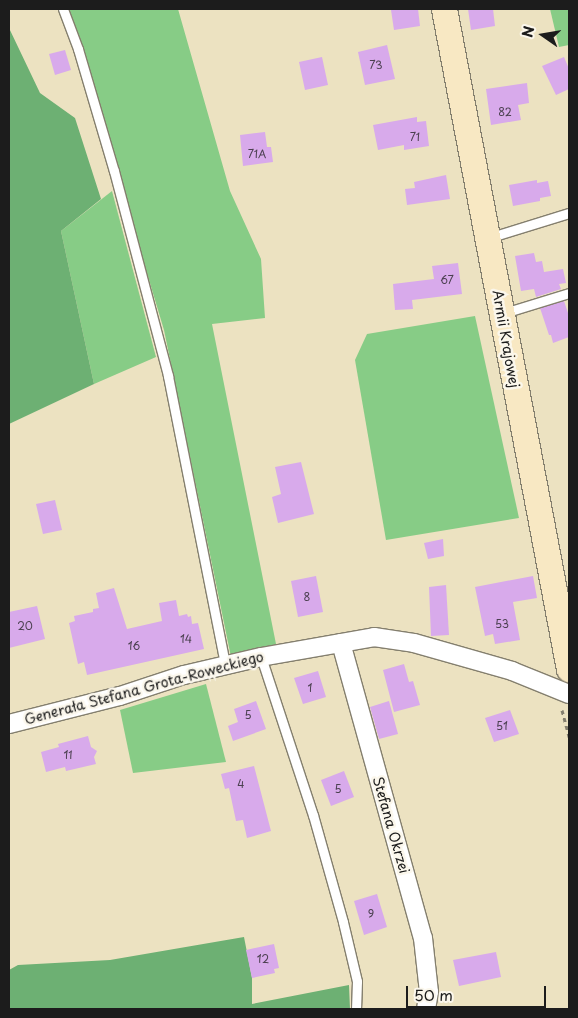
<!DOCTYPE html>
<html>
<head>
<meta charset="utf-8">
<style>
	body { margin:0 }
	#map { position:relative; width:578px; height:1018px; overflow:hidden; background:#ece2c1; font-family:"Playpen Sans",sans-serif }
	div>[style] { position:absolute }
	.green>* { inset:0; background:#87cc86 }
	.forest>* { inset:0; background:#6db073 }
	.building>* { inset:0; background:#d8aaeb }
	.path>* { height:3px; margin-top:-1.5px; transform-origin:0; background:repeating-linear-gradient(90deg,#847f6e 0 4px,transparent 0 8px) }
	.roads { filter:drop-shadow(1px 0 #847f6e) drop-shadow(-1px 0 #847f6e) drop-shadow(0 1px #847f6e) drop-shadow(0 -1px #847f6e) }
	.lane>* { height:9px; margin:-4.5px; padding:0 4.5px; transform-origin:4.5px; border-radius:4.5px; background:#fff }
	.street>* { height:18px; margin:-9px; padding:0 9px; transform-origin:9px; border-radius:9px; background:#fff }
	.secondary>* { height:25px; margin:-12.5px; padding:0 12.5px; transform-origin:12.5px; border-radius:12.5px; background:#f8e8c3 }
	span { translate:-50% -50%; white-space:nowrap; text-align:center; line-height:1.15; -webkit-text-stroke:5px #fbf7ec; paint-order:stroke }
	.number-label { font-size:11px; color:#4b4050 }
	.number-label span { -webkit-text-stroke-width:0 }
	.street-label { font-size:14px; color:#1c1c1c }
	.frame { position:absolute; inset:0; border:10px solid #1c1c1c; pointer-events:none }
	.north { position:absolute; left:518px; top:10px; width:50px; height:50px; -webkit-text-stroke:4px #fbf7ec; paint-order:stroke; rotate:283deg; font-size:14px; font-weight:700; line-height:20px; text-align:center; color:#1c1c1c }
	.north::after { content:''; display:block; margin:auto; width:18px; height:22px; background:#1c1c1c; clip-path:polygon(50% 0,100% 100%,50% 72%,0 100%) }
	.scale { position:absolute; left:406px; top:986px; width:140px; height:22px; box-sizing:border-box; border:2px solid #1c1c1c; border-top:0; padding-left:6px; font-size:15px; line-height:18px; white-space:nowrap; color:#1c1c1c; -webkit-text-stroke:4px #fbf7ec; paint-order:stroke }
</style>
</head>
<body>
<div id="map">
	<div class="green">
		<div style="clip-path:polygon(68px 9px,178px 9px,230px 191px,261px 259px,265px 318px,212px 324px,276px 644px,231px 657px,164px 330px)"></div>
		<div style="clip-path:polygon(550px 9px,569px 9px,569px 45px,559px 47px)"></div>
		<div style="clip-path:polygon(112px 191px,156px 357px,94px 384px,61px 231px)"></div>
		<div style="clip-path:polygon(475px 316px,519px 518px,386px 540px,355px 360px,367px 334px)"></div>
		<div style="clip-path:polygon(206px 684px,226px 762px,133px 773px,120px 710px)"></div>
	</div>
	<div class="forest">
		<div style="clip-path:polygon(9px 28px,40px 93px,75px 118px,101px 199px,61px 231px,94px 384px,9px 424px)"></div>
		<div style="clip-path:polygon(244px 937px,252px 978px,252px 1004px,349px 985px,350px 1009px,9px 1009px,9px 970px,18px 965px,110px 960px)"></div>
	</div>
	<div class="building">
		<div style="clip-path:polygon(401px 9px,418px 9px,420px 26px,394px 30px,391px 10px)"></div>
		<div style="clip-path:polygon(468px 9px,493px 9px,495px 26px,471px 30px)"></div>
		<div style="clip-path:polygon(387px 45px,395px 79px,365px 85px,358px 52px)"></div>
		<div style="clip-path:polygon(65px 50px,71px 70px,55px 75px,49px 54px)"></div>
		<div style="clip-path:polygon(322px 57px,328px 85px,305px 90px,299px 62px)"></div>
		<div style="clip-path:polygon(564px 57px,569px 69px,569px 89px,556px 95px,542px 66px)"></div>
		<div style="clip-path:polygon(527px 83px,529px 103px,518px 105px,521px 120px,491px 125px,486px 89px)"></div>
		<div style="clip-path:polygon(417px 117px,417px 122px,426px 121px,429px 146px,404px 150px,404px 145px,378px 150px,373px 125px)"></div>
		<div style="clip-path:polygon(265px 132px,267px 147px,271px 147px,273px 162px,243px 166px,240px 135px)"></div>
		<div style="clip-path:polygon(446px 175px,450px 199px,407px 205px,405px 189px,415px 188px,414px 182px)"></div>
		<div style="clip-path:polygon(537px 180px,537px 183px,548px 181px,551px 196px,540px 198px,540px 201px,513px 206px,509px 185px)"></div>
		<div style="clip-path:polygon(534px 253px,536px 262px,542px 261px,544px 272px,563px 269px,566px 283px,559px 284px,561px 289px,536px 297px,534px 289px,521px 291px,515px 256px)"></div>
		<div style="clip-path:polygon(458px 263px,462px 294px,412px 300px,413px 309px,395px 310px,393px 284px,434px 279px,432px 266px)"></div>
		<div style="clip-path:polygon(564px 301px,569px 316px,569px 337px,553px 343px,551px 335px,549px 335px,540px 308px)"></div>
		<div style="clip-path:polygon(301px 462px,314px 514px,278px 523px,272px 497px,281px 494px,275px 467px)"></div>
		<div style="clip-path:polygon(55px 500px,62px 530px,43px 534px,36px 504px)"></div>
		<div style="clip-path:polygon(443px 539px,444px 556px,428px 559px,424px 543px)"></div>
		<div style="clip-path:polygon(316px 576px,323px 612px,298px 617px,291px 581px)"></div>
		<div style="clip-path:polygon(533px 576px,537px 598px,513px 602px,520px 640px,495px 644px,493px 634px,485px 636px,475px 587px)"></div>
		<div style="clip-path:polygon(446px 585px,449px 635px,431px 636px,429px 587px)"></div>
		<div style="clip-path:polygon(114px 588px,127px 629px,162px 621px,159px 603px,176px 600px,179px 616px,187px 614px,188px 617px,191px 616px,192px 624px,198px 623px,204px 649px,87px 675px,84px 662px,78px 664px,69px 623px,75px 621px,74px 616px,93px 612px,93px 609px,99px 608px,96px 593px)"></div>
		<div style="clip-path:polygon(37px 606px,45px 639px,9px 648px,9px 612px)"></div>
		<div style="clip-path:polygon(404px 664px,409px 682px,413px 681px,420px 705px,394px 712px,383px 670px)"></div>
		<div style="clip-path:polygon(318px 671px,326px 697px,303px 704px,294px 678px)"></div>
		<div style="clip-path:polygon(256px 701px,266px 729px,233px 741px,228px 726px,238px 722px,234px 709px)"></div>
		<div style="clip-path:polygon(389px 701px,398px 734px,379px 739px,370px 707px)"></div>
		<div style="clip-path:polygon(510px 710px,519px 734px,494px 742px,485px 718px)"></div>
		<div style="clip-path:polygon(88px 736px,91px 747px,97px 751px,94px 757px,96px 764px,66px 771px,65px 767px,46px 772px,41px 752px,59px 747px,58px 744px)"></div>
		<div style="clip-path:polygon(254px 766px,271px 831px,247px 838px,243px 820px,236px 821px,229px 788px,225px 789px,221px 774px)"></div>
		<div style="clip-path:polygon(344px 771px,354px 797px,331px 806px,321px 780px)"></div>
		<div style="clip-path:polygon(377px 894px,387px 927px,364px 935px,354px 901px)"></div>
		<div style="clip-path:polygon(274px 944px,279px 968px,274px 969px,275px 973px,252px 978px,246px 950px)"></div>
		<div style="clip-path:polygon(496px 952px,501px 977px,459px 986px,453px 960px)"></div>
	</div>
	<div class="path">
		<div style="left:562px;top:710px;width:28px;rotate:75deg"></div>
	</div>
	<div class="roads">
		<div class="lane">
			<div style="left:63px;top:9px;width:43px;rotate:69.4deg"></div>
			<div style="left:78px;top:49px;width:127px;rotate:73.6deg"></div>
			<div style="left:114px;top:171px;width:212px;rotate:75.2deg"></div>
			<div style="left:168px;top:376px;width:295px;rotate:78.8deg"></div>
			<div style="left:488px;top:238px;width:85px;rotate:-17.2deg"></div>
			<div style="left:504px;top:313px;width:68px;rotate:-17.1deg"></div>
			<div style="left:261px;top:657px;width:166px;rotate:71.8deg"></div>
			<div style="left:313px;top:815px;width:111px;rotate:74.3deg"></div>
			<div style="left:343px;top:922px;width:61px;rotate:76.7deg"></div>
			<div style="left:357px;top:981px;width:28px;rotate:92deg"></div>
		</div>
		<div class="street">
			<div style="left:341px;top:643px;width:306px;rotate:74.5deg"></div>
			<div style="left:423px;top:938px;width:54px;rotate:83.7deg"></div>
			<div style="left:429px;top:992px;width:17px;rotate:100deg"></div>
			<div style="left:9px;top:724px;width:114px;rotate:-14.2deg"></div>
			<div style="left:120px;top:696px;width:67px;rotate:-18.2deg"></div>
			<div style="left:184px;top:675px;width:79px;rotate:-13.2deg"></div>
			<div style="left:261px;top:657px;width:115px;rotate:-10deg"></div>
			<div style="left:374px;top:637px;width:40px;rotate:8.5deg"></div>
			<div style="left:414px;top:643px;width:102px;rotate:15.9deg"></div>
			<div style="left:512px;top:671px;width:61px;rotate:22deg"></div>
		</div>
		<div class="secondary">
			<div style="left:444px;top:9px;width:672px;rotate:79.28deg"></div>
		</div>
	</div>
	<div class="number-label">
		<span style="left:376px;top:65px">73</span>
		<span style="left:505px;top:112px">82</span>
		<span style="left:415px;top:137px">71</span>
		<span style="left:257px;top:154px">71A</span>
		<span style="left:447px;top:280px">67</span>
		<span style="left:307px;top:597px">8</span>
		<span style="left:502px;top:624px">53</span>
		<span style="left:25px;top:626px">20</span>
		<span style="left:186px;top:639px">14</span>
		<span style="left:134px;top:646px">16</span>
		<span style="left:310px;top:688px">1</span>
		<span style="left:248px;top:715px">5</span>
		<span style="left:502px;top:726px">51</span>
		<span style="left:68px;top:755px">11</span>
		<span style="left:241px;top:784px">4</span>
		<span style="left:338px;top:789px">5</span>
		<span style="left:371px;top:914px">9</span>
		<span style="left:263px;top:959px">12</span>
	</div>
	<div class="street-label">
		<span style="left:506px;top:339px;rotate:80deg">Armii Krajowej</span>
		<span style="left:144px;top:688px;rotate:-15deg">Generała Stefana Grota-Roweckiego</span>
		<span style="left:391px;top:825px;rotate:74deg">Stefana Okrzei</span>
	</div>
	<div class="frame"></div>
	<div class="north">N</div>
	<div class="scale">50 m</div>
</div>
</body>
</html>
